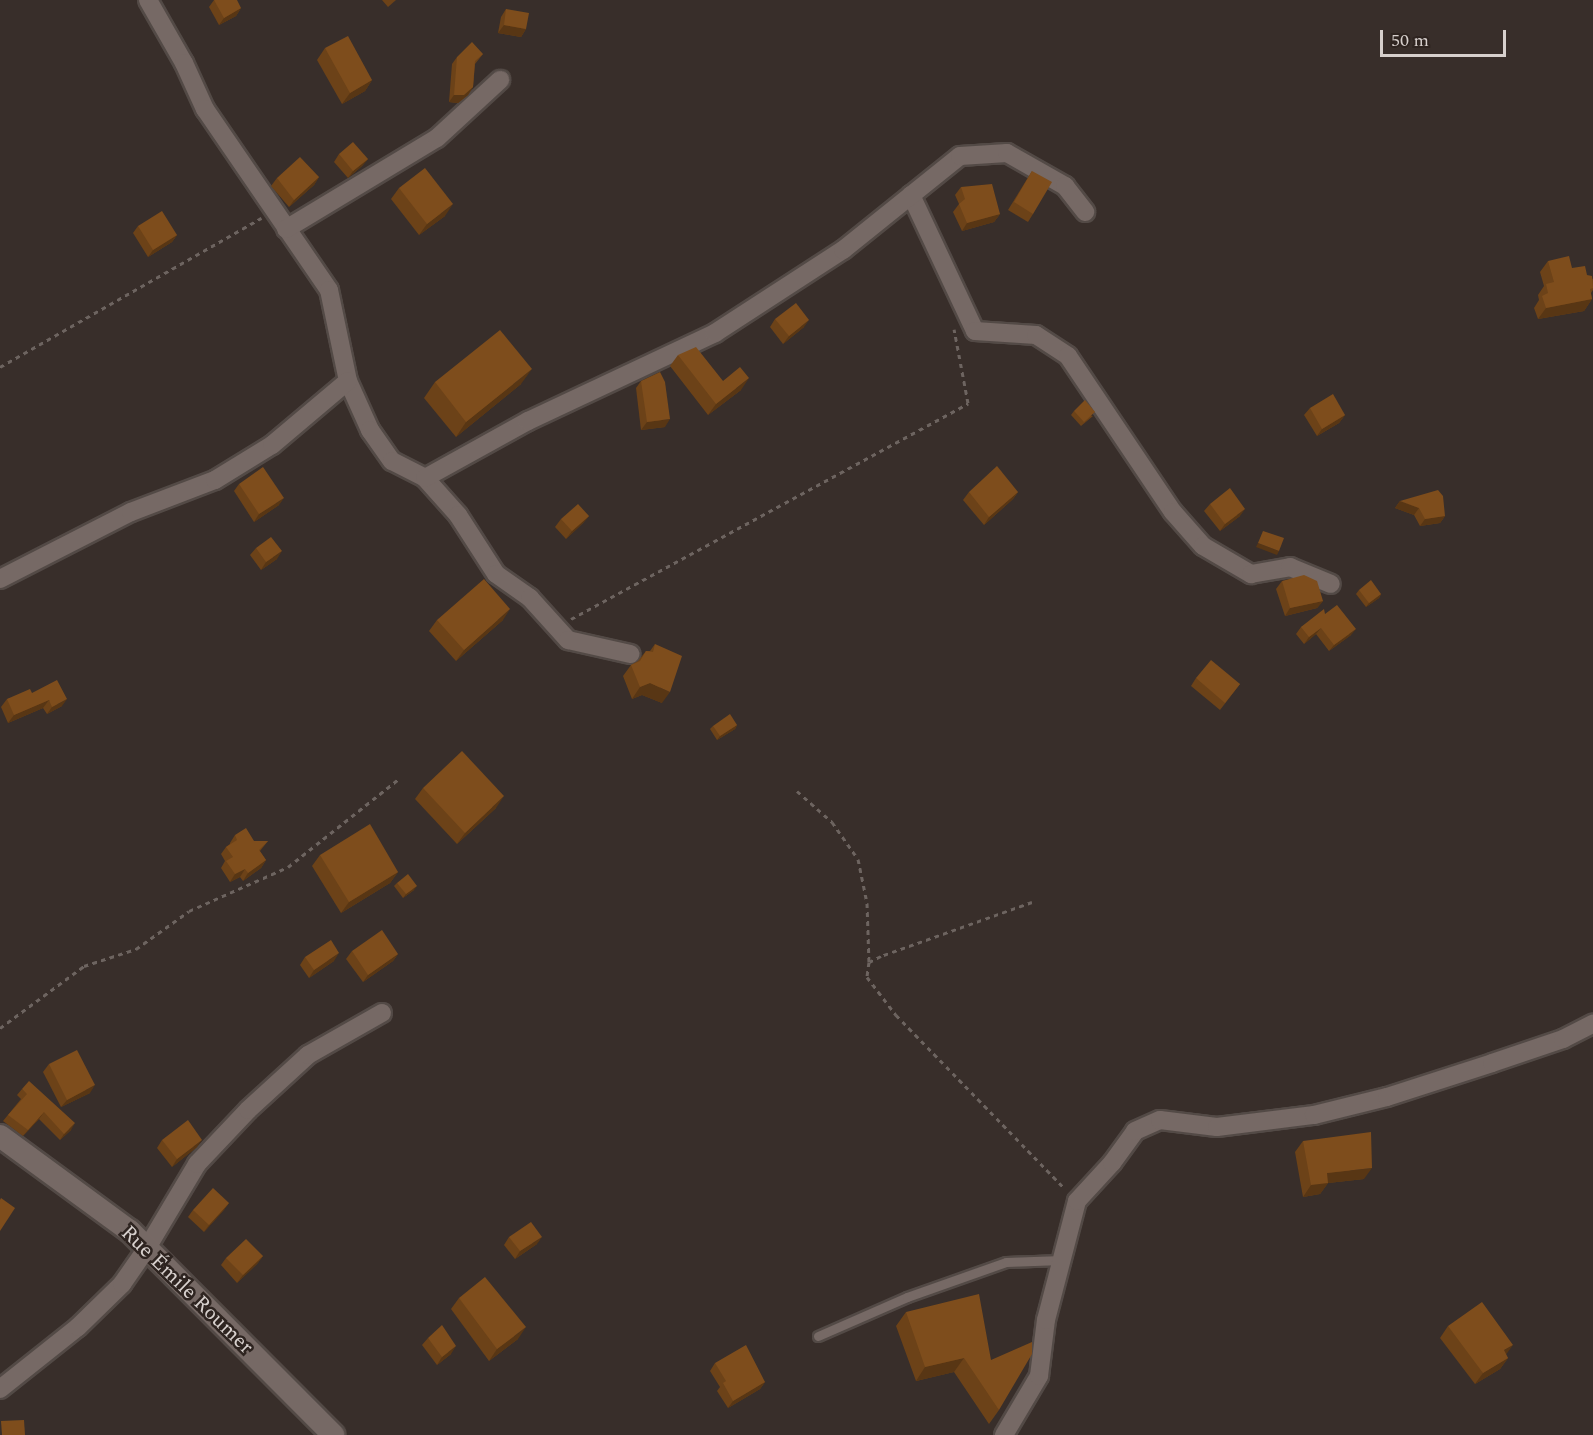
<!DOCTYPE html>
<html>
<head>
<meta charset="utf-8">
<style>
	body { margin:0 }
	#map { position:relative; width:1593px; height:1435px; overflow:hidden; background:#382e2a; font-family:Spectral,serif }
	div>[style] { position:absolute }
	.path>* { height:3px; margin-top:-1.5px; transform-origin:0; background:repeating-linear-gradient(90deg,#6d6460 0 4.5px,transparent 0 9px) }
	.roads { filter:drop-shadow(2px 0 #534a46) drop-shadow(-2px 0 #534a46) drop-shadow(0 2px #534a46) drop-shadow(0 -2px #534a46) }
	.service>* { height:9px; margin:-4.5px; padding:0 4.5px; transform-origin:4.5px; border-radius:4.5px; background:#766965 }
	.minor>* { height:18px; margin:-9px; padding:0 9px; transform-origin:9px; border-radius:9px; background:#766965 }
	.tertiary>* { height:22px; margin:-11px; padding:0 11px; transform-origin:11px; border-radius:11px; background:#766965 }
	.wall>* { inset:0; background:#6c4218 }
	.shaded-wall>* { inset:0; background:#583614 }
	.building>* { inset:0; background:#7e4d1c }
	span { translate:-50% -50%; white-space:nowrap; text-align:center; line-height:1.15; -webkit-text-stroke:5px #2e2420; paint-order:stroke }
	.street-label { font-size:21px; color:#d7d0cd }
	.scale { position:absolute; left:1380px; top:30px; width:126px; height:27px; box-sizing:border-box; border:3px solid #d7d0cd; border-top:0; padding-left:8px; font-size:18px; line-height:21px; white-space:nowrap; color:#d7d0cd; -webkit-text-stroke:4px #2e2420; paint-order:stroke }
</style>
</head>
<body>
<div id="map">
	<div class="path">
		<div style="left:0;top:367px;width:301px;rotate:-29.7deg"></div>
		<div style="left:571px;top:619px;width:452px;rotate:-28.5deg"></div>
		<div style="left:968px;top:403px;width:75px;rotate:-100.7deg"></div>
		<div style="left:797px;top:791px;width:47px;rotate:41.5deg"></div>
		<div style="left:832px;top:822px;width:45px;rotate:54.9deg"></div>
		<div style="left:858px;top:859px;width:45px;rotate:78.4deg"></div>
		<div style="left:867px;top:903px;width:59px;rotate:88.1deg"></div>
		<div style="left:1032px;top:902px;width:160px;rotate:160.3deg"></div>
		<div style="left:881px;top:956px;width:13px;rotate:153deg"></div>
		<div style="left:869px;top:962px;width:15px;rotate:98deg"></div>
		<div style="left:867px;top:977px;width:48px;rotate:52.7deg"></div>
		<div style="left:896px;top:1015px;width:243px;rotate:45.8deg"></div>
		<div style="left:0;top:1028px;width:104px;rotate:-36.4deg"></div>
		<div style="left:84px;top:966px;width:55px;rotate:-18.1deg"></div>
		<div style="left:136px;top:949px;width:65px;rotate:-35.6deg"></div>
		<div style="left:189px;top:911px;width:108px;rotate:-24deg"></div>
		<div style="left:288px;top:867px;width:143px;rotate:-38.5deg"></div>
	</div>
	<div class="roads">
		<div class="service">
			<div style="left:818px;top:1336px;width:97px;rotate:-23.7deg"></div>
			<div style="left:907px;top:1297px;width:105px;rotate:-19.5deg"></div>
			<div style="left:1006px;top:1262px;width:56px;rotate:-2deg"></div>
		</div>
		<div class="minor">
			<div style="left:148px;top:0;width:73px;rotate:60.3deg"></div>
			<div style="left:184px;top:63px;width:51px;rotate:65.5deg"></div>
			<div style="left:205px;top:109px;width:219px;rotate:55.6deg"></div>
			<div style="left:329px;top:290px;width:93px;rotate:78.2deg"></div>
			<div style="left:348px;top:381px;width:54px;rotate:65.8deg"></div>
			<div style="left:370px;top:430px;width:38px;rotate:55deg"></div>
			<div style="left:392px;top:461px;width:37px;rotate:27deg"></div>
			<div style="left:425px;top:478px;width:50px;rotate:48.3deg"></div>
			<div style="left:458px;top:515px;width:70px;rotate:57.2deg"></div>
			<div style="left:496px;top:574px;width:42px;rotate:35.2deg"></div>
			<div style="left:530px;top:598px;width:57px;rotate:47.9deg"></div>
			<div style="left:568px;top:640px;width:64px;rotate:12.7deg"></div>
			<div style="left:911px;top:195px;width:150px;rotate:64.8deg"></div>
			<div style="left:975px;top:331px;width:61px;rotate:3.8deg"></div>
			<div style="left:1036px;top:335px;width:38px;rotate:33deg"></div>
			<div style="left:1068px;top:356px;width:188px;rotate:56.1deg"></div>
			<div style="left:1173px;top:512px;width:45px;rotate:48.6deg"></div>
			<div style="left:1203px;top:546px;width:56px;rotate:30.3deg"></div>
			<div style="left:1251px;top:574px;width:40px;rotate:-10deg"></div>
			<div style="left:1290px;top:567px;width:44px;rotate:22.5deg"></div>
			<div style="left:286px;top:229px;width:176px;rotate:-31.1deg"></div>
			<div style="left:437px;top:138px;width:86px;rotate:-42.6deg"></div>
			<div style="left:425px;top:478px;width:118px;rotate:-29deg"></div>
			<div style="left:528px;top:421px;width:207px;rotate:-25.2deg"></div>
			<div style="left:715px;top:333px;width:153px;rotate:-33deg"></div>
			<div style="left:843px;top:250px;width:150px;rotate:-38.8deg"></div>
			<div style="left:960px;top:156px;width:47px;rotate:-3.7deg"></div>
			<div style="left:1007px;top:153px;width:67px;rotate:29.6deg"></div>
			<div style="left:1065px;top:186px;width:33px;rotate:52deg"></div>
			<div style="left:0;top:579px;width:147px;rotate:-27.1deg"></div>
			<div style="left:131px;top:512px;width:90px;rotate:-20.9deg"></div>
			<div style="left:215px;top:480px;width:67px;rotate:-31.6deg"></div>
			<div style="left:272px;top:445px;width:99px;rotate:-40.1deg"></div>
			<div style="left:0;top:1389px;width:100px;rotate:-38.5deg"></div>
			<div style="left:78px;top:1327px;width:62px;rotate:-44.3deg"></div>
			<div style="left:122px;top:1284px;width:44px;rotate:-55.2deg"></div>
			<div style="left:147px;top:1248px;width:98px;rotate:-59.2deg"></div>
			<div style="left:197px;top:1164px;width:74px;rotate:-46.6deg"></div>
			<div style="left:248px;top:1110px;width:81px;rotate:-42.5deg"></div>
			<div style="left:308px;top:1055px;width:85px;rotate:-29.6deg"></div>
			<div style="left:1004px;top:1435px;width:69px;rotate:-59.3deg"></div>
			<div style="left:1039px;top:1376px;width:56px;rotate:-82.9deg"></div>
			<div style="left:1046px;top:1320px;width:123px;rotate:-75.4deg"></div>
			<div style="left:1077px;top:1201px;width:52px;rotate:-47.4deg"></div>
			<div style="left:1112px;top:1163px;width:39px;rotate:-54deg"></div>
			<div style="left:1135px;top:1131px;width:27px;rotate:-24deg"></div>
			<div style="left:1160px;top:1120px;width:57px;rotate:7deg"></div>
			<div style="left:1217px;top:1127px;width:98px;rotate:-7.1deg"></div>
			<div style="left:1314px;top:1115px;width:75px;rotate:-13.9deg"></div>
			<div style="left:1387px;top:1097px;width:110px;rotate:-17.9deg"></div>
			<div style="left:1492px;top:1063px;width:75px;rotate:-18.7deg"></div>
			<div style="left:1563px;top:1039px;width:34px;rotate:-27deg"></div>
		</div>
		<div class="tertiary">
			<div style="left:0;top:1136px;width:161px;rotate:36.2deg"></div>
			<div style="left:130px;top:1231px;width:288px;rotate:45.1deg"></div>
		</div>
	</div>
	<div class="wall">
		<div style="clip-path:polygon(214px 0,241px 8px,236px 16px,219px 25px,209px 7px)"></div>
		<div style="clip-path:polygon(382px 0,396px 0,388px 7px)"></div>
		<div style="clip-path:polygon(506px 9px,526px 29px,521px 37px,498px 33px,501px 17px)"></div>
		<div style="clip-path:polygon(325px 48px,372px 80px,365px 91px,342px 104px,317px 60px)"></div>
		<div style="clip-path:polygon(483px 54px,475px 64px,473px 87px,468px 95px,458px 103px,449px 102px,452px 64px,457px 57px)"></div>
		<div style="clip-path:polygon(339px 154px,368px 159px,362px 166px,348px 178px,334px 162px)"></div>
		<div style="clip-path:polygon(1032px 171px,1033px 214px,1028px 222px,1008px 210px)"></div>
		<div style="clip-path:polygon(319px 177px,314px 185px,289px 207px,271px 186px,277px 178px)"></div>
		<div style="clip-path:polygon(961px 187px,1000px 214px,994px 222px,962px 231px,953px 212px,959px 204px,955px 195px)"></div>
		<div style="clip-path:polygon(399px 188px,445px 216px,419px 235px,391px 199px)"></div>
		<div style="clip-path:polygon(138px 226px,177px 235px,172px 242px,148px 257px,133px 233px)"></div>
		<div style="clip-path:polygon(1548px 261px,1572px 268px,1593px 279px,1593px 290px,1591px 293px,1592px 299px,1584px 311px,1538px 319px,1534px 308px,1539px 300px,1538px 295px,1544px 286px,1540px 272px)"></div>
		<div style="clip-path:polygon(775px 319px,804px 327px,783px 344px,770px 327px)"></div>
		<div style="clip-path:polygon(678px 355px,723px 381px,741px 390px,708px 415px,670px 366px)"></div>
		<div style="clip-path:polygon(641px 381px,665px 427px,641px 430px,636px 388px)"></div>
		<div style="clip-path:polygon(435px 382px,521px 384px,456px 437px,424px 398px)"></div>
		<div style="clip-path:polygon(1310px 408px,1345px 415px,1339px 423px,1317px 436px,1304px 415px)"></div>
		<div style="clip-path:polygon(1074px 411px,1093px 416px,1081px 426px,1071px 415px)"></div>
		<div style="clip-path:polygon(239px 484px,279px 505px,254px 522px,234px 491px)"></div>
		<div style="clip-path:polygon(969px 492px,1018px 492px,1013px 499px,984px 525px,963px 500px)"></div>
		<div style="clip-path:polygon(1400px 501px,1445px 516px,1440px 523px,1420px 526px,1414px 515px,1395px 508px)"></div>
		<div style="clip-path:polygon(1210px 504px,1240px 516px,1220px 531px,1204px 511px)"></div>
		<div style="clip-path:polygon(589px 516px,583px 523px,566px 539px,555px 527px,561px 519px)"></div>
		<div style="clip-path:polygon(256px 548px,277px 559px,261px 570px,250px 555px)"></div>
		<div style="clip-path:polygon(1282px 581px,1323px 601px,1317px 608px,1285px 616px,1276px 589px)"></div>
		<div style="clip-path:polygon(1359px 590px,1381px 594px,1379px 598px,1366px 607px,1356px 594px)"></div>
		<div style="clip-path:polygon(1325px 614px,1351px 635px,1329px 651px,1316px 634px,1304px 644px,1296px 634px,1301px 627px)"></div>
		<div style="clip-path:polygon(437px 620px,503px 620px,456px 661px,429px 631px)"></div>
		<div style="clip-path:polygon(655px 644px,662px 703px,642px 695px,632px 699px,623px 676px,631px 665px,638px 661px,646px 651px,650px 651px)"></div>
		<div style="clip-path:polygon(1196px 678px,1240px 684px,1220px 710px,1191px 686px)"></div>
		<div style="clip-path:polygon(32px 693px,62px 706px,47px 714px,43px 708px,8px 723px,1px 707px,7px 699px)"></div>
		<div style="clip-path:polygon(737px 725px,735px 729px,717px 740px,710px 729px,713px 726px)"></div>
		<div style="clip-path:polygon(423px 788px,496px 808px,457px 844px,415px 799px)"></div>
		<div style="clip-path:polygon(235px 835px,254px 841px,268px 841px,260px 851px,266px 860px,261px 868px,243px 881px,240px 877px,230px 882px,221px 868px,225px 861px,221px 854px,226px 847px,230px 844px,230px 843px)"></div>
		<div style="clip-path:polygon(320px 855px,398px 872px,390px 883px,341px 913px,312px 866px)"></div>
		<div style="clip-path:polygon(397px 883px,414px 890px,403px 898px,394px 886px)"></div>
		<div style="clip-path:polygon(352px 951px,398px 954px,393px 961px,363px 982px,346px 959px)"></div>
		<div style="clip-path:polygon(305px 957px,334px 961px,309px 978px,300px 965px)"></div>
		<div style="clip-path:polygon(49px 1064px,90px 1093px,61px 1107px,43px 1072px)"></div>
		<div style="clip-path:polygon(22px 1089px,71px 1130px,60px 1140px,39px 1119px,23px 1136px,3px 1121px,21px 1099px,17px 1095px)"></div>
		<div style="clip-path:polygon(162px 1140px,197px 1147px,172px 1167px,157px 1148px)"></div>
		<div style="clip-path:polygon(1303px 1141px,1364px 1179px,1328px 1183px,1320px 1194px,1303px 1197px,1295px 1152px)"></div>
		<div style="clip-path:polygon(229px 1203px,223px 1211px,204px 1232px,188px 1217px,193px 1210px)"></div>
		<div style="clip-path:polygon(509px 1237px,537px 1244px,515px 1259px,504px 1245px)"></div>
		<div style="clip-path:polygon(263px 1256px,257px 1264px,237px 1283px,221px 1265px,226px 1258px)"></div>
		<div style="clip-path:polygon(459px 1298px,518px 1339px,489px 1361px,451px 1309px)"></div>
		<div style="clip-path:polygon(906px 1312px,991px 1360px,999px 1410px,989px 1424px,954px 1372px,916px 1381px,896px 1326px)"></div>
		<div style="clip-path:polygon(1448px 1326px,1506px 1355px,1508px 1358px,1500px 1369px,1475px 1384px,1440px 1338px)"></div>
		<div style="clip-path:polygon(428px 1338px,451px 1354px,437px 1365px,422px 1345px)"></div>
		<div style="clip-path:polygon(715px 1363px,765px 1382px,760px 1389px,728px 1408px,717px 1391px,720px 1387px,710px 1371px)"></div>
	</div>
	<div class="shaded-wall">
		<div style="clip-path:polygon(241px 8px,236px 16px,219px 25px,224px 18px)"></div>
		<div style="clip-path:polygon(504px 25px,526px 29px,521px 37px,498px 33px)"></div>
		<div style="clip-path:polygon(372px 80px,365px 91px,342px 104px,350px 93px)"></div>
		<div style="clip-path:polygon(473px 87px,468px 95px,458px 103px,449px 102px,454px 95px)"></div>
		<div style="clip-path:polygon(368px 159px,362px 166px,348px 178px,353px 171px)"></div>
		<div style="clip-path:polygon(319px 177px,314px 185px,289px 207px,294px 200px)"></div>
		<div style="clip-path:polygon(453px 204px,445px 216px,419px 235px,427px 224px)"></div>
		<div style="clip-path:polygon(1000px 214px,994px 222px,962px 231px,967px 223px)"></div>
		<div style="clip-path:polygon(177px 235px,172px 242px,148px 257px,153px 250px)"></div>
		<div style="clip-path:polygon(1592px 299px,1584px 311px,1538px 319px,1546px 308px)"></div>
		<div style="clip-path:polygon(809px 320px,804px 327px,783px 344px,789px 336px)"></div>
		<div style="clip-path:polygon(532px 369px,521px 384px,456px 437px,466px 422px)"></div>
		<div style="clip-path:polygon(749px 378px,741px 390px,708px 415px,716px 404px)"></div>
		<div style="clip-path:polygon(1345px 415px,1339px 423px,1317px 436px,1322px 429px)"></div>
		<div style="clip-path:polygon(670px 419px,665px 427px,641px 430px,647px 422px)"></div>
		<div style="clip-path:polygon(1018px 492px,1013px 499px,984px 525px,989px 517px)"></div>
		<div style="clip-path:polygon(284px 498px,279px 505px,254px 522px,259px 514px)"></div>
		<div style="clip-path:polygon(1400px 501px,1419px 508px,1414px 515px,1395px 508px)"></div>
		<div style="clip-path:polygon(1245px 509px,1240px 516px,1220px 531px,1225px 524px)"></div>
		<div style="clip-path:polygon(589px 516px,583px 523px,566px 539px,572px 531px)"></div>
		<div style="clip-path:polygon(1445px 516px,1440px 523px,1420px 526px,1425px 519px)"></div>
		<div style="clip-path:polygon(1258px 543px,1279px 551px,1277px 555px,1256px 547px)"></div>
		<div style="clip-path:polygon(282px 551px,277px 559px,261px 570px,266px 562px)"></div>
		<div style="clip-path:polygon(1381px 594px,1379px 598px,1366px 607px,1369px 603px)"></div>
		<div style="clip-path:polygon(1323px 601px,1317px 608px,1285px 616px,1290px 608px)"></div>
		<div style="clip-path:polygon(510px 609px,503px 620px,456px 661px,464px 650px)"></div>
		<div style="clip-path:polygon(1321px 628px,1316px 634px,1304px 644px,1309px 637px)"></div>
		<div style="clip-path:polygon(1356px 629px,1351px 635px,1329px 651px,1334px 645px)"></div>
		<div style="clip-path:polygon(650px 683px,670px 692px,662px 703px,642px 695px,632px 699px,640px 687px)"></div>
		<div style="clip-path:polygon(67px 699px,62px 706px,47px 714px,52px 707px)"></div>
		<div style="clip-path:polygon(49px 700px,43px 708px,8px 723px,14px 715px)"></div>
		<div style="clip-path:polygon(737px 725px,735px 729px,717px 740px,720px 736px)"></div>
		<div style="clip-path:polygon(504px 796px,496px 808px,457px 844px,465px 833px)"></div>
		<div style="clip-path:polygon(266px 860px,261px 868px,243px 881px,248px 873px)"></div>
		<div style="clip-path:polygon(245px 869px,240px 877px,230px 882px,235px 874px)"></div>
		<div style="clip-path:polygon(398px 872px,390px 883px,341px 913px,349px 902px)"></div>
		<div style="clip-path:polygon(417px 886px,414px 890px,403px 898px,406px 894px)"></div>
		<div style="clip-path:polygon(339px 953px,334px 961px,309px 978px,314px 970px)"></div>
		<div style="clip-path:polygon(398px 954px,393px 961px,363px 982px,368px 975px)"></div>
		<div style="clip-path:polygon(95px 1085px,90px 1093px,61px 1107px,67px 1100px)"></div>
		<div style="clip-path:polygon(44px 1112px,39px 1119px,23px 1136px,28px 1130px)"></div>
		<div style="clip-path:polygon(75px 1123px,71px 1130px,60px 1140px,64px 1134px)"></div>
		<div style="clip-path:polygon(202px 1140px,197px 1147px,172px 1167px,177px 1159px)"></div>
		<div style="clip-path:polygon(1372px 1168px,1364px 1179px,1328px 1183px,1320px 1194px,1303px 1197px,1311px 1185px,1327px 1173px)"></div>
		<div style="clip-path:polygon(229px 1203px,223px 1211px,204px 1232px,209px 1225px)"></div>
		<div style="clip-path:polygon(542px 1237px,537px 1244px,515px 1259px,520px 1251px)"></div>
		<div style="clip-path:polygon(263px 1256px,257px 1264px,237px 1283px,243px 1275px)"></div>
		<div style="clip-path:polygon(526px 1327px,518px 1339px,489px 1361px,497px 1349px)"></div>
		<div style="clip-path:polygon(1513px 1345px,1505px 1356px,1504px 1350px)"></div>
		<div style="clip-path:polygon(456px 1346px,451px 1354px,437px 1365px,442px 1357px)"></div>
		<div style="clip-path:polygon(964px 1358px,954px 1372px,916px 1381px,925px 1367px)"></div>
		<div style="clip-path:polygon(1508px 1358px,1500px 1369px,1475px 1384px,1483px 1373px)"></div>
		<div style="clip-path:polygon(765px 1382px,760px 1389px,728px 1408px,733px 1401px)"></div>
	</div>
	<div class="building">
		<div style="clip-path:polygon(214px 0,237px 0,241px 8px,224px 18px)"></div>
		<div style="clip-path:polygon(506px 9px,529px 13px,526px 29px,504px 25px)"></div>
		<div style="clip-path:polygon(348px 36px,372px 80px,350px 93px,325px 48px)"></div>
		<div style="clip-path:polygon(472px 42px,483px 54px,475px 61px,473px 87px,464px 95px,454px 95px,457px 57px)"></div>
		<div style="clip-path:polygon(353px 142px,368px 159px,353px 171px,339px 154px)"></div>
		<div style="clip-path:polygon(300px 157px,319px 177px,294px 200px,277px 178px)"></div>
		<div style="clip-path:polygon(425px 168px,453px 204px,427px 224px,399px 188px)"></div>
		<div style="clip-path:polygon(1032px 171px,1052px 182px,1033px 214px,1014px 202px)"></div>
		<div style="clip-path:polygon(992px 184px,1000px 214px,967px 223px,959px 204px,965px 199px,961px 187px)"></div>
		<div style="clip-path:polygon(162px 211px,177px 235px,153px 250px,138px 226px)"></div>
		<div style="clip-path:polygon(1569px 256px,1572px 268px,1585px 266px,1587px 275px,1592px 276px,1593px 288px,1590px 289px,1592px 299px,1546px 308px,1542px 296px,1548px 293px,1546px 284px,1554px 282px,1548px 261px)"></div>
		<div style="clip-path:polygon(796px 303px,809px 320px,789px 336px,775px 319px)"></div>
		<div style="clip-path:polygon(500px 330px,532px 369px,466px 422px,435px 382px)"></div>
		<div style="clip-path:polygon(696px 347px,723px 381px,740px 367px,749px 378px,716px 404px,678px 355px)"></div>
		<div style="clip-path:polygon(660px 372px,665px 382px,670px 419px,647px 422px,641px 381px)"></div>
		<div style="clip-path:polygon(1333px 394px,1345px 415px,1322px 429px,1310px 408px)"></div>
		<div style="clip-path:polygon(1085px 400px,1095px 412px,1084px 422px,1074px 411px)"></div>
		<div style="clip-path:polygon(997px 466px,1018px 492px,989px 517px,969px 492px)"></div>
		<div style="clip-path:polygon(263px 467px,284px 498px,259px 514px,239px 484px)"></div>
		<div style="clip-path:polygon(1230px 488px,1245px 509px,1225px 524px,1210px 504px)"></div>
		<div style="clip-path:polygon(1438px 490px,1443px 496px,1445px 516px,1425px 519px,1419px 508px,1400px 501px)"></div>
		<div style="clip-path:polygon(578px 504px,589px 516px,572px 531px,561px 519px)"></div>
		<div style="clip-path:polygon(1263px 531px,1284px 538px,1279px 551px,1258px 543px)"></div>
		<div style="clip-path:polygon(271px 537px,282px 551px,266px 562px,256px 548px)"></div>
		<div style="clip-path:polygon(1304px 575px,1317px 581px,1323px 601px,1290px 608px,1282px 581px)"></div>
		<div style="clip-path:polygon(484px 579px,510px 609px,464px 650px,437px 620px)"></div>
		<div style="clip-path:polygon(1371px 580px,1381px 594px,1369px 603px,1359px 590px)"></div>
		<div style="clip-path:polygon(1337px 605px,1356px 629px,1334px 645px,1321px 628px,1309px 637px,1301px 627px,1324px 609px,1325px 614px)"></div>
		<div style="clip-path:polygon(655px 644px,682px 656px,670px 692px,650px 683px,640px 687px,631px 665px,640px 661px,646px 651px,653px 652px)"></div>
		<div style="clip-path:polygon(1211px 660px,1240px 684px,1225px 703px,1196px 678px)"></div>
		<div style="clip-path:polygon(57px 680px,67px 699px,52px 707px,49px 700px,14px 715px,7px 699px,30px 689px,32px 693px)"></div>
		<div style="clip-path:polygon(730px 714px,737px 725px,720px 736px,713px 726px)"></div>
		<div style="clip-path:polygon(462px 751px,504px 796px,465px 833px,423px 788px)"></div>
		<div style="clip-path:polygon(370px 824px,398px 872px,349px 902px,320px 855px)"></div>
		<div style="clip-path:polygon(246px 828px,254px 841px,268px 841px,259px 850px,266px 860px,248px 873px,245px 869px,235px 874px,226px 861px,233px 857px,226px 847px,237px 840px,235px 835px)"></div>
		<div style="clip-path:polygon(408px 874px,417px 886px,406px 894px,397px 883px)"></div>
		<div style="clip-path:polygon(382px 930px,398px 954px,368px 975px,352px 951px)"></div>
		<div style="clip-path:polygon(331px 940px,339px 953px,314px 970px,305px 957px)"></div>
		<div style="clip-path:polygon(77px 1050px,95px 1085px,67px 1100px,49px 1064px)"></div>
		<div style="clip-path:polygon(29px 1081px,75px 1123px,64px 1134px,44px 1112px,28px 1130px,8px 1115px,27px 1094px,22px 1089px)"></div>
		<div style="clip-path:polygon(188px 1120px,202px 1140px,177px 1159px,162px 1140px)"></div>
		<div style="clip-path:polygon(1371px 1132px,1372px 1168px,1327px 1173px,1328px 1183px,1311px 1185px,1303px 1141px)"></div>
		<div style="clip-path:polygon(213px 1188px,229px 1203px,209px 1225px,193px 1210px)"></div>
		<div style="clip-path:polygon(1px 1198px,15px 1208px,0 1231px,0 1200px)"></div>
		<div style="clip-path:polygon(531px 1222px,542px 1237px,520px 1251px,509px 1237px)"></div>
		<div style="clip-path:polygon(246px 1239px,263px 1256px,243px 1275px,226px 1258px)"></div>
		<div style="clip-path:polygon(485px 1277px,526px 1327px,497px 1349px,459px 1298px)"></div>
		<div style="clip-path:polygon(979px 1294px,991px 1360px,1032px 1342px,1032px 1354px,999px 1410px,964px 1358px,925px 1367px,906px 1312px)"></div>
		<div style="clip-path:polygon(1482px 1302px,1513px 1345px,1504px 1350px,1508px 1358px,1483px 1373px,1448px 1326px)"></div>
		<div style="clip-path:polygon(442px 1325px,456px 1346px,442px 1357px,428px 1338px)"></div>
		<div style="clip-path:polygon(746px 1345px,765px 1382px,733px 1401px,723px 1383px,726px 1381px,715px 1363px)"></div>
		<div style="clip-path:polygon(24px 1420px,25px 1435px,2px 1435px,1px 1421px)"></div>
	</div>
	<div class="street-label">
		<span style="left:187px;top:1290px;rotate:44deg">Rue Émile Roumer</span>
	</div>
	<div class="scale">50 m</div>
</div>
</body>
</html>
